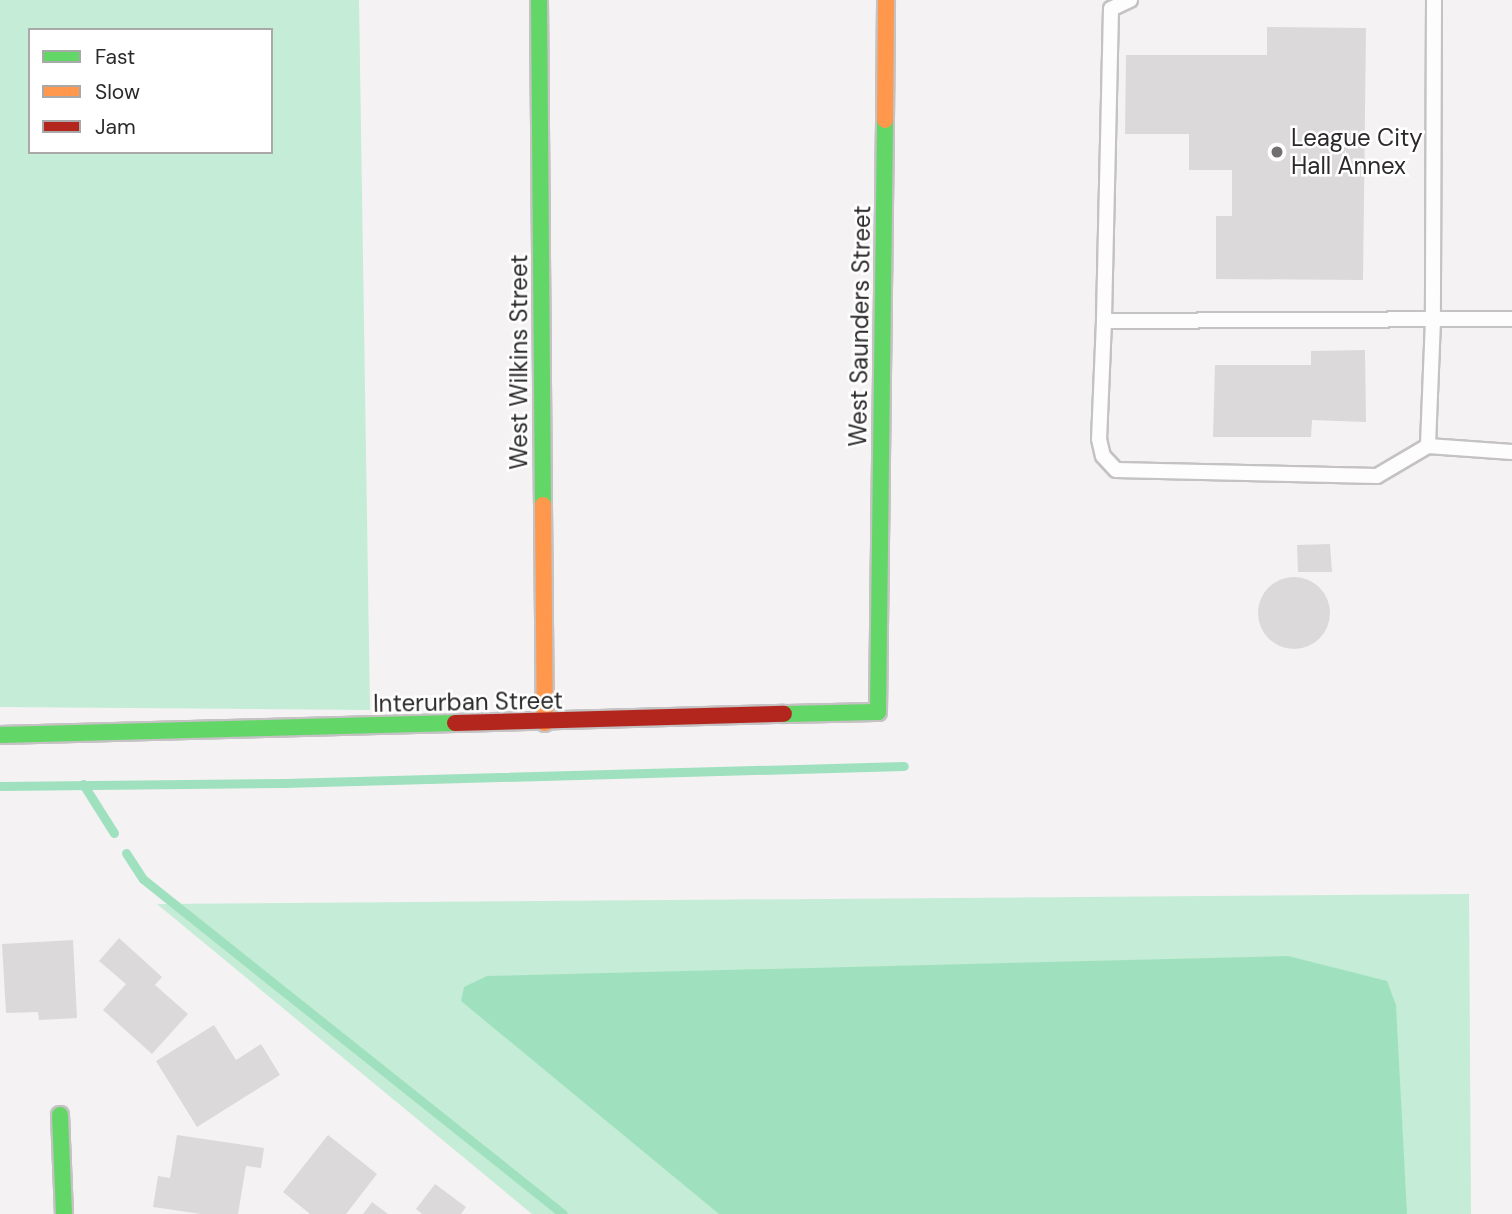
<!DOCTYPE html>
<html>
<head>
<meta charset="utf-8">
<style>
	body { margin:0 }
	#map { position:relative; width:1512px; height:1214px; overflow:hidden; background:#f5f2f4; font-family:"DM Sans",sans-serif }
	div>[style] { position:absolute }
	.green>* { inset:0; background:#c5ecd6 }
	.water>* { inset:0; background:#9fe1be }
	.stream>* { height:9px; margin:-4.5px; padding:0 4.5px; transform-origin:4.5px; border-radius:4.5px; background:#9fe1be }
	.building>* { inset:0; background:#dbd9da }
	.round { border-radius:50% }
	.roads { filter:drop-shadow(2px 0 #c4c2c3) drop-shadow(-2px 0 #c4c2c3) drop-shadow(0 2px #c4c2c3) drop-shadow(0 -2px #c4c2c3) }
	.lane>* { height:14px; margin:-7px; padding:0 7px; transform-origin:7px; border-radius:7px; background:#fefdfd }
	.fast>* { height:16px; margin:-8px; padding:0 8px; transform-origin:8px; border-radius:8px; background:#63d668 }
	.slow>* { height:16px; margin:-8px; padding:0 8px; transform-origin:8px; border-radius:8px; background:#ff974d }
	.jam>* { height:16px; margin:-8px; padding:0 8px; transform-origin:8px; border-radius:8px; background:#b3261e }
	.dots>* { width:19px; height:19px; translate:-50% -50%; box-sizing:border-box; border:4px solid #fff; border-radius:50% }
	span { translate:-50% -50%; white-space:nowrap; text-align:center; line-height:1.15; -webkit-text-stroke:5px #fff; paint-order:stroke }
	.poi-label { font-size:24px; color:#2b292a }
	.left { translate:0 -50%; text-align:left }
	.street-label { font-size:24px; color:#2b292a }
	.legend { position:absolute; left:28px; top:28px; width:245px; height:126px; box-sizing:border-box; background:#fff; border:2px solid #aaa9aa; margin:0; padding:9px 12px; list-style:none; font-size:21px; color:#2b292a }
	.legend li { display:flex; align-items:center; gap:14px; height:35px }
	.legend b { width:35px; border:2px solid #aaa9aa }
</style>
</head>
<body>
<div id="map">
	<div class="green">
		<div style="clip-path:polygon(evenodd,0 0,359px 0,370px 710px,0 707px,0 0,30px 30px,271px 30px,271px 152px,30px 152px,30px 30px)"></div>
		<div style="clip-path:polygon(1469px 894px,1471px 1214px,532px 1214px,157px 904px)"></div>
	</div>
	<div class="water">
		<div style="clip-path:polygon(1288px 956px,1387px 981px,1396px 1005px,1407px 1214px,719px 1214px,461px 1001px,464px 987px,487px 976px)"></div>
	</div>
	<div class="stream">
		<div style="left:83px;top:784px;width:58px;rotate:57.7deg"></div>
		<div style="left:0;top:786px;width:284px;rotate:-0.6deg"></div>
		<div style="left:284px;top:783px;width:620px;rotate:-1.57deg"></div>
		<div style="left:126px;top:853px;width:31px;rotate:57deg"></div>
		<div style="left:143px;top:879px;width:537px;rotate:38.58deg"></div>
	</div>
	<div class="building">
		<div style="clip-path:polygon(1267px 27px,1366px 28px,1363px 280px,1216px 279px,1216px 216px,1232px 216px,1232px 170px,1189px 170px,1189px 134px,1125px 134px,1126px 55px,1267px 55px)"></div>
		<div style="clip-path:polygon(1365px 350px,1366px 422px,1312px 420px,1311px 437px,1213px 437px,1215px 365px,1311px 365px,1311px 351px)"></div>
		<div style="clip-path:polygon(1330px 544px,1332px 572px,1298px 572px,1297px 545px)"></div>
		<div class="round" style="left:1258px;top:577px;width:72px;height:72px"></div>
		<div style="clip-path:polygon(119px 938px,162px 977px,155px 985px,188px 1014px,152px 1054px,103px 1010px,126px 984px,99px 961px)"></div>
		<div style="clip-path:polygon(73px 940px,77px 1018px,39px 1020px,38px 1012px,6px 1013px,2px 944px)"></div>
		<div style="clip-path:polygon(214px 1025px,236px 1060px,261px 1044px,280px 1075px,197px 1127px,156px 1061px)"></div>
		<div style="clip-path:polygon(177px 1135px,264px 1148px,261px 1168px,246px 1166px,238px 1214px,201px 1214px,153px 1207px,158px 1176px,170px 1178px)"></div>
		<div style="clip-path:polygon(328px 1135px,377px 1174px,346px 1214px,310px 1214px,283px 1192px)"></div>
		<div style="clip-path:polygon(435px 1184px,466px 1207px,461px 1214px,422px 1214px,416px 1209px)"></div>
		<div style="clip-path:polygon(372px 1202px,388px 1214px,363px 1214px)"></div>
	</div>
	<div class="roads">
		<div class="lane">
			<div style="left:1130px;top:0;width:21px;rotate:155deg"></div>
			<div style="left:1111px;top:9px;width:312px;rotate:91.3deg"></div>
			<div style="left:1104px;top:321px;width:408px;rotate:-0.3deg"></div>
			<div style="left:1434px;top:0;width:320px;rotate:90.2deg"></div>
			<div style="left:1433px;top:320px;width:126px;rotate:92.3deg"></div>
			<div style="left:1428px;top:446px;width:84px;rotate:4.1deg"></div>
			<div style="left:1104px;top:321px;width:118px;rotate:92.4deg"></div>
			<div style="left:1099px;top:439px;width:17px;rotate:77deg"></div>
			<div style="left:1103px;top:456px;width:19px;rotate:47deg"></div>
			<div style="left:1116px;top:470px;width:261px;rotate:1.3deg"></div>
			<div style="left:1377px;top:476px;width:59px;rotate:-30.5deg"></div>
		</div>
		<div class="fast">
			<div style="left:539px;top:0;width:505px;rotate:89.55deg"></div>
			<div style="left:784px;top:714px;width:94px;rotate:-1.2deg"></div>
			<div style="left:878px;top:712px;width:592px;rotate:-89.32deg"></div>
			<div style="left:0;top:735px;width:455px;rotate:-1.5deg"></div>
			<div style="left:60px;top:1115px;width:99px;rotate:87.7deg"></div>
		</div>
		<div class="slow">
			<div style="left:885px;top:120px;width:120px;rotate:-89.5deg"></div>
			<div style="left:543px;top:505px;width:218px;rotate:89.5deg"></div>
		</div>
		<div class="jam">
			<div style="left:455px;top:723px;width:329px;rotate:-1.6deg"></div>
		</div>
	</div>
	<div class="dots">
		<div style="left:1277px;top:152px;background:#726f71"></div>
	</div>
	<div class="poi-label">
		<span class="left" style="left:1291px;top:152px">League City<br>Hall Annex</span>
	</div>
	<div class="street-label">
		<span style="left:860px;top:326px;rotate:-89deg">West Saunders Street</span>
		<span style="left:519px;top:362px;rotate:-90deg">West Wilkins Street</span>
		<span style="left:468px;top:702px;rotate:-1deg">Interurban Street</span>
	</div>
	<ul class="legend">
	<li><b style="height:9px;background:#63d668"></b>Fast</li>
	<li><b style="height:9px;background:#ff974d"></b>Slow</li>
	<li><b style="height:9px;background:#b3261e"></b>Jam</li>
	</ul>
</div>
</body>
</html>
